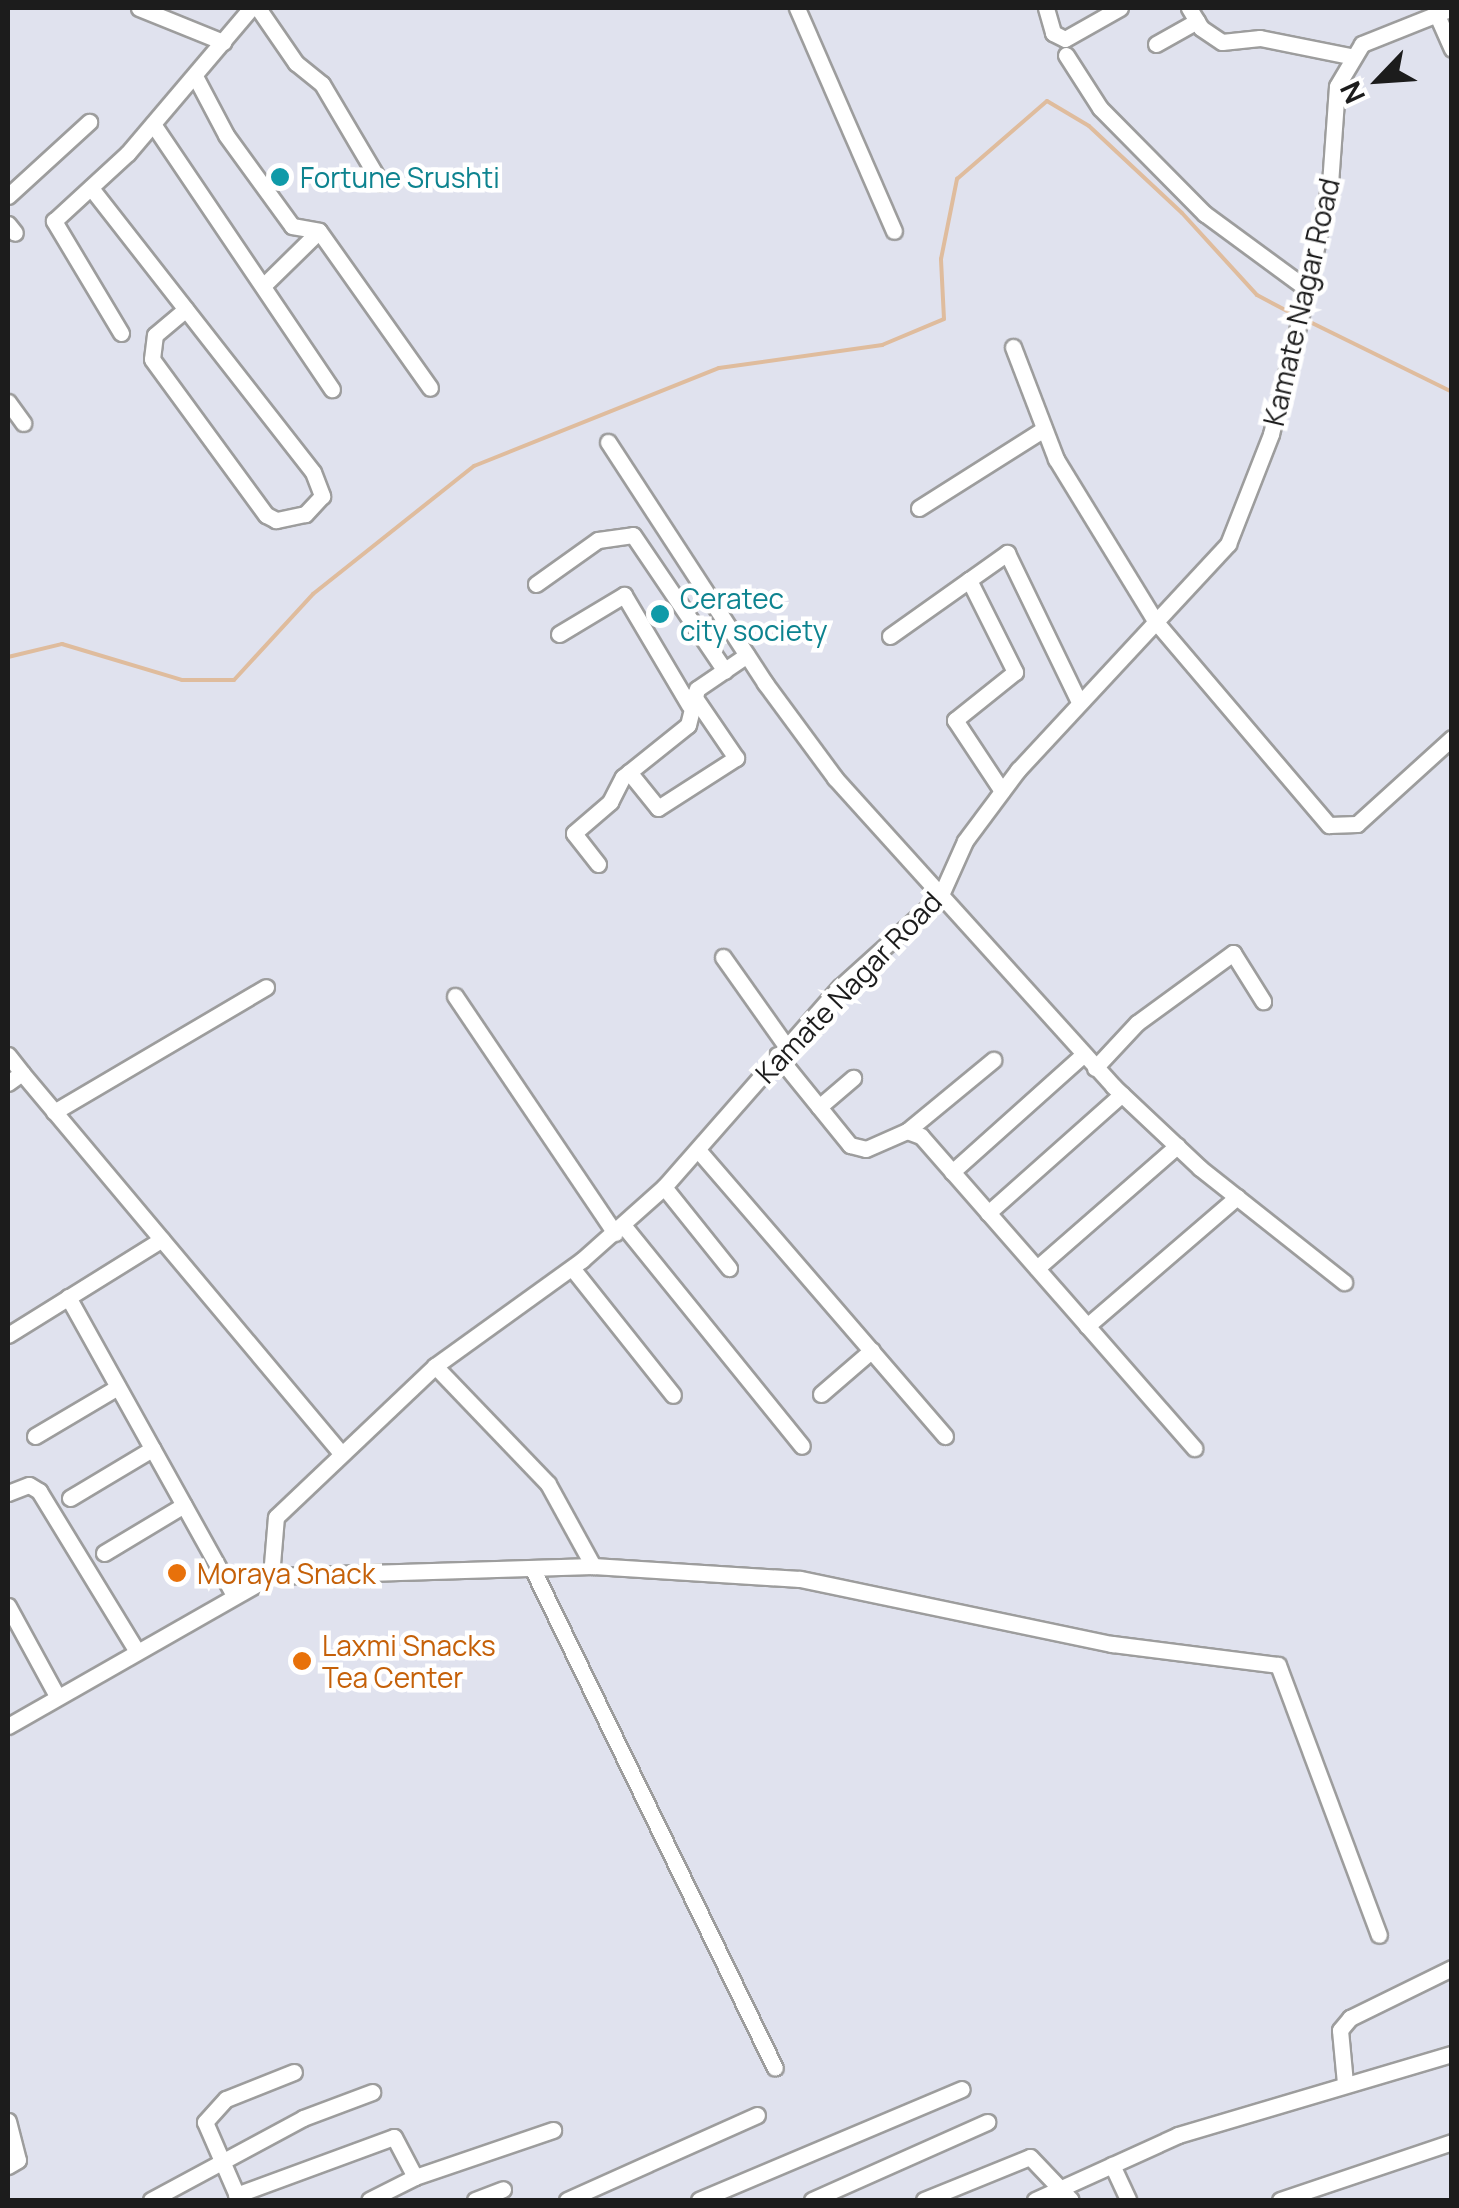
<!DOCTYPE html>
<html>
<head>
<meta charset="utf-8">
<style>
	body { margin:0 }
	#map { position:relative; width:1459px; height:2208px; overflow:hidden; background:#e0e2ee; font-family:Manrope,sans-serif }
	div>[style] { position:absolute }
	.stream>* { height:4px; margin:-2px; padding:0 2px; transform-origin:2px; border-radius:2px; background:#dfbc9d }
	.roads { filter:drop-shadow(2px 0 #9d9d9d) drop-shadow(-2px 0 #9d9d9d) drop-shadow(0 2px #9d9d9d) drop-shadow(0 -2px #9d9d9d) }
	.minor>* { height:15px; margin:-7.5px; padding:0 7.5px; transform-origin:7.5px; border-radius:7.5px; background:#fff }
	.dots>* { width:28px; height:28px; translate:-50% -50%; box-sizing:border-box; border:5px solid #fff; border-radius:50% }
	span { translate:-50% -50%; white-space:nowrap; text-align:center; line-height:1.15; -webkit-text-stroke:9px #fff; paint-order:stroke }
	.culture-label { font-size:28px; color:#0d838f }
	.left { translate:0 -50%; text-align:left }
	.street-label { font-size:28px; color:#1c1c1c }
	.food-label { font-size:28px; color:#c56008 }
	.frame { position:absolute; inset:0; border:10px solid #1c1c1c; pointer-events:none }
	.north { position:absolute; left:1329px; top:30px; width:100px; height:100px; -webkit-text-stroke:8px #fff; paint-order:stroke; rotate:245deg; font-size:28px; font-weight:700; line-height:40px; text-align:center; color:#1c1c1c }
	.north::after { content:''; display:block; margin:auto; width:35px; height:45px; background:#1c1c1c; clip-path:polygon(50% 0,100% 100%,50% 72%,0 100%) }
</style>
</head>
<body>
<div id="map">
	<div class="stream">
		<div style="left:1310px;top:322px;width:158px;rotate:26.2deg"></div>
		<div style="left:8px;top:657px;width:56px;rotate:-13.5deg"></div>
		<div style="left:62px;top:644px;width:125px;rotate:16.7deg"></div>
		<div style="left:182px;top:680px;width:52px"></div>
		<div style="left:234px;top:680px;width:117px;rotate:-47.4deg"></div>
		<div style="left:313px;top:594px;width:206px;rotate:-38.5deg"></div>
		<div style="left:474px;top:466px;width:264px;rotate:-21.8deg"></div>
		<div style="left:719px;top:368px;width:165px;rotate:-8deg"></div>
		<div style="left:882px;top:345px;width:67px;rotate:-22.8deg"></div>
		<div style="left:944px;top:319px;width:60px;rotate:-92.9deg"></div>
		<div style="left:941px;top:259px;width:82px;rotate:-78.7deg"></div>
		<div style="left:957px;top:179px;width:119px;rotate:-40.9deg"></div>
		<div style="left:1047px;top:101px;width:49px;rotate:30.8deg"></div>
		<div style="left:1089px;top:126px;width:127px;rotate:43.1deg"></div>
		<div style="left:1182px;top:213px;width:111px;rotate:47.6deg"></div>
		<div style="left:1257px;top:295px;width:38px;rotate:28deg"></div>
	</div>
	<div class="roads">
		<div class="minor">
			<div style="left:139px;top:8px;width:91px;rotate:22deg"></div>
			<div style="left:258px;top:8px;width:67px;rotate:55.4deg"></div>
			<div style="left:296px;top:63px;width:33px;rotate:39deg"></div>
			<div style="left:322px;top:84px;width:114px;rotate:59.4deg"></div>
			<div style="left:797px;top:8px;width:243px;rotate:66.5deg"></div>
			<div style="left:1046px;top:8px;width:26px;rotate:74deg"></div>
			<div style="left:1053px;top:33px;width:13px;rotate:27deg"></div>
			<div style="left:1065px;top:39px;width:63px;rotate:-29.4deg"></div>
			<div style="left:1189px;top:8px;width:23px;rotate:59deg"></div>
			<div style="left:1201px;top:28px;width:25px;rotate:34deg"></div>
			<div style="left:1222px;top:42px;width:38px;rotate:-6deg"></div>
			<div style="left:1260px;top:38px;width:92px;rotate:11.3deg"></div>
			<div style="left:1436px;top:13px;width:39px;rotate:66deg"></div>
			<div style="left:1156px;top:44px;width:47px;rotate:-29.3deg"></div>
			<div style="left:1066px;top:55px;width:63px;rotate:57.3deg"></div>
			<div style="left:1100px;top:108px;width:149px;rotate:45.3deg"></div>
			<div style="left:1205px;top:214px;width:127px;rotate:36.3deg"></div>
			<div style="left:196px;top:78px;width:64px;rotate:62.2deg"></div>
			<div style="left:226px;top:135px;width:112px;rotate:54deg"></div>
			<div style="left:292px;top:226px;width:27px;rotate:10deg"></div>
			<div style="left:319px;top:231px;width:192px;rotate:54.7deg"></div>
			<div style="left:153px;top:124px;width:320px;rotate:56deg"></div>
			<div style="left:91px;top:188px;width:360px;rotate:52deg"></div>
			<div style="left:313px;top:472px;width:26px;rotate:69deg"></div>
			<div style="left:322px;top:496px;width:25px;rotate:133deg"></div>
			<div style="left:305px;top:514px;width:30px;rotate:168deg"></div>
			<div style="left:276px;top:520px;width:11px;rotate:-153deg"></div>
			<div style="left:266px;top:515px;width:193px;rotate:-126.2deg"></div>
			<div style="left:152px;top:359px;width:24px;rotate:-83deg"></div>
			<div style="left:155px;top:335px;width:40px;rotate:-40deg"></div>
			<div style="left:8px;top:196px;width:110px;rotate:-42.4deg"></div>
			<div style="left:8px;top:224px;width:11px;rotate:52deg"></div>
			<div style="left:263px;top:286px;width:78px;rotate:-44.5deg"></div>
			<div style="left:121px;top:333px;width:131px;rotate:-120.9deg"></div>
			<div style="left:54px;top:221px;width:100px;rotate:-42.6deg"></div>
			<div style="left:128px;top:153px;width:190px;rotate:-49.7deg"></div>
			<div style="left:1013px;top:347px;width:120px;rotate:69deg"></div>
			<div style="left:1056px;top:459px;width:191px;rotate:58.5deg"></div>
			<div style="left:1156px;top:622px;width:267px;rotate:49.6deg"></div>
			<div style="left:1329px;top:825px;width:28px;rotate:-2deg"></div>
			<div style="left:1357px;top:824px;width:128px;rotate:-42.2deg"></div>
			<div style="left:8px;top:402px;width:26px;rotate:54deg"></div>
			<div style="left:608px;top:442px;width:288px;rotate:56.9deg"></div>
			<div style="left:765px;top:683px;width:118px;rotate:53.6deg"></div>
			<div style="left:835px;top:778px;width:415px;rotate:47.9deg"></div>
			<div style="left:1113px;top:1086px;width:120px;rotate:43.3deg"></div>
			<div style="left:1200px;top:1168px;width:184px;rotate:38.4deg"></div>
			<div style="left:919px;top:508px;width:148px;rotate:-32.3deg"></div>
			<div style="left:969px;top:580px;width:47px;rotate:-35.4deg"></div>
			<div style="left:1007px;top:553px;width:165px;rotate:64.2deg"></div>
			<div style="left:536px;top:584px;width:76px;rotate:-35.4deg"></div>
			<div style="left:598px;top:540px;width:35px;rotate:-8deg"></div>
			<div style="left:633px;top:535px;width:164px;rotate:55.9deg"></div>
			<div style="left:559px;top:634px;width:76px;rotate:-31deg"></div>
			<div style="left:624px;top:595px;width:128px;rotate:59.4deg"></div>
			<div style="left:890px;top:636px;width:97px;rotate:-35.3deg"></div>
			<div style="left:969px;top:580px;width:103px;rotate:63.4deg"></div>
			<div style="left:1015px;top:672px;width:77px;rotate:141.3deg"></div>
			<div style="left:955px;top:720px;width:85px;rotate:56.5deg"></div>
			<div style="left:629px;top:772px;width:46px;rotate:51.1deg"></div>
			<div style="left:658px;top:808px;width:93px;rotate:-32.7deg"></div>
			<div style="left:736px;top:758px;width:76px;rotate:-124.3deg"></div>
			<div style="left:598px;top:864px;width:39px;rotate:-128deg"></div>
			<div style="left:574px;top:833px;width:48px;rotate:-40.7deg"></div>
			<div style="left:610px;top:802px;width:28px;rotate:-63deg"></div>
			<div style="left:623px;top:777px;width:83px;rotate:-38.7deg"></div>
			<div style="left:688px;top:725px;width:37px;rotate:-76deg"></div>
			<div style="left:697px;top:689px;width:60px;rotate:-34.2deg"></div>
			<div style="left:723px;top:957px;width:109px;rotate:54.7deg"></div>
			<div style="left:455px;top:996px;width:286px;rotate:56deg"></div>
			<div style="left:8px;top:1055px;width:23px;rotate:52deg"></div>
			<div style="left:777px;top:1055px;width:116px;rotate:51deg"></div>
			<div style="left:850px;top:1145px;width:16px;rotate:14deg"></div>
			<div style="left:866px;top:1149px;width:45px;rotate:-23.7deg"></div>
			<div style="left:907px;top:1131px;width:15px;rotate:20deg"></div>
			<div style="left:921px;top:1136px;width:415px;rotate:48.8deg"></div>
			<div style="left:1095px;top:1068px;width:62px;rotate:-47deg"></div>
			<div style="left:1137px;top:1023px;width:119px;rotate:-36.1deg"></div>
			<div style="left:1233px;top:953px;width:57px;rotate:58deg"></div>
			<div style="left:8px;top:1083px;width:17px;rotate:-36deg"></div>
			<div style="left:22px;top:1073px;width:496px;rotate:50deg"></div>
			<div style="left:819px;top:1107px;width:45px;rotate:-40.5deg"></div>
			<div style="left:54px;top:1112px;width:246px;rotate:-30.5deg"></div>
			<div style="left:907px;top:1131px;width:112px;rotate:-39.5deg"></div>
			<div style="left:698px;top:1150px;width:378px;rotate:49.2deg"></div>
			<div style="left:952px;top:1172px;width:176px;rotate:-41.8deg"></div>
			<div style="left:664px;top:1187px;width:104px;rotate:51.3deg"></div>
			<div style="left:988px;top:1213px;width:179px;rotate:-41.6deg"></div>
			<div style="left:623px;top:1225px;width:284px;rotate:51deg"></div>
			<div style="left:572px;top:1268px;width:162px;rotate:51.5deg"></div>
			<div style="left:1037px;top:1268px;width:186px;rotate:-41.1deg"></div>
			<div style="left:68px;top:1297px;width:340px;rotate:60.9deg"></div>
			<div style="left:1087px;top:1326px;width:198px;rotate:-40.7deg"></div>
			<div style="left:8px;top:1335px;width:181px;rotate:-31.9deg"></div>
			<div style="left:435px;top:1366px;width:163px;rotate:46.2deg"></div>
			<div style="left:548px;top:1484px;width:94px;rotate:61.2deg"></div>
			<div style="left:821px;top:1394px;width:67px;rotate:-40.8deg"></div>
			<div style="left:35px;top:1436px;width:96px;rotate:-30.6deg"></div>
			<div style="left:8px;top:1493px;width:22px;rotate:-21deg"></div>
			<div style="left:29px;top:1485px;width:12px;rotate:31deg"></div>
			<div style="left:39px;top:1491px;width:186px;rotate:58.6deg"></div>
			<div style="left:70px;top:1498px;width:96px;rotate:-30.9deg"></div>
			<div style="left:104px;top:1553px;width:93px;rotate:-31deg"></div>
			<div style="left:534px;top:1572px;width:551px;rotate:64.09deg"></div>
			<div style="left:271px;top:1576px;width:322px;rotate:-1.8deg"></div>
			<div style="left:593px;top:1566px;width:207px;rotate:3.6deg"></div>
			<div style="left:800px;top:1579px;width:319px;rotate:11.8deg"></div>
			<div style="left:1112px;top:1644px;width:167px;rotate:7.2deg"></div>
			<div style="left:1278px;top:1665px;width:288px;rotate:69.5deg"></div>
			<div style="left:8px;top:1606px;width:102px;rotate:61.4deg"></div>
			<div style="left:8px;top:1726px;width:303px;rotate:-29.7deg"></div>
			<div style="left:271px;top:1576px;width:59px;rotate:-85.2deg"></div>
			<div style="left:276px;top:1517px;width:219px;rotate:-43.5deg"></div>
			<div style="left:435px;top:1366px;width:181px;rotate:-35.8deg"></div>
			<div style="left:582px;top:1260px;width:110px;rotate:-41.7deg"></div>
			<div style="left:664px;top:1187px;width:266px;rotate:-48.7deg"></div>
			<div style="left:840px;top:987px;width:135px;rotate:-42deg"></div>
			<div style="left:940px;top:897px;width:61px;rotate:-65.9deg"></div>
			<div style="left:965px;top:841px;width:89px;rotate:-53.3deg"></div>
			<div style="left:1018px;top:770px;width:309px;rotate:-47.1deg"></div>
			<div style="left:1228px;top:544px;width:118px;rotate:-68.6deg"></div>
			<div style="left:1271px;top:434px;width:135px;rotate:-75.9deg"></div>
			<div style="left:1304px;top:303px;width:122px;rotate:-77.7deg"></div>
			<div style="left:1330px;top:184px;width:98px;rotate:-85.9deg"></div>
			<div style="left:1337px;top:86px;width:49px;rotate:-59.2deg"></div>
			<div style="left:1362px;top:44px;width:97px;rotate:-21.8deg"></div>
			<div style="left:1345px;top:2083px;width:53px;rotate:-95.4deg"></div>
			<div style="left:1340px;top:2030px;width:16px;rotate:-50deg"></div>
			<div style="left:1350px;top:2018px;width:114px;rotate:-26.1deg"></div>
			<div style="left:8px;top:2121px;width:40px;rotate:75.6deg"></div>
			<div style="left:18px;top:2160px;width:12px;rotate:149deg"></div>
			<div style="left:1112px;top:2165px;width:38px;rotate:65deg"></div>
			<div style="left:415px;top:2177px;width:146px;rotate:-18.8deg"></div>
			<div style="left:236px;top:2195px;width:168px;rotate:-20.2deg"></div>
			<div style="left:394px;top:2137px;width:45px;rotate:62.3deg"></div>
			<div style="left:415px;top:2177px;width:51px;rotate:153.4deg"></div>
			<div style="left:151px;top:2200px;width:173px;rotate:-28.3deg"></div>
			<div style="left:303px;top:2118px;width:74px;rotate:-20.6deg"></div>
			<div style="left:239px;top:2200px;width:85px;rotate:-113.6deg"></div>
			<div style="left:205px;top:2122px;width:31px;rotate:-48deg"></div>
			<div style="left:226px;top:2099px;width:73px;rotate:-21.7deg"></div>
			<div style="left:475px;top:2200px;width:30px;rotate:-21deg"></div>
			<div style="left:567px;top:2200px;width:208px;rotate:-24.1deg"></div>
			<div style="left:699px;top:2200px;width:285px;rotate:-22.9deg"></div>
			<div style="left:812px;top:2200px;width:192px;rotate:-24deg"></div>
			<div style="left:924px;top:2200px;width:114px;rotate:-22.1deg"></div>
			<div style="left:1030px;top:2157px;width:59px;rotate:46.4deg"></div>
			<div style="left:1035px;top:2200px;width:157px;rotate:-24.4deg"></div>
			<div style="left:1178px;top:2135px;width:286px;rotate:-16.5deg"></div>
			<div style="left:1280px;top:2200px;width:182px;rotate:-18.6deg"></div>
		</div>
	</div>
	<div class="dots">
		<div style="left:280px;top:177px;background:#0f9aa8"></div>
		<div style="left:660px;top:614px;background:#0f9aa8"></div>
		<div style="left:177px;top:1573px;background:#e8710a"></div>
		<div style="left:302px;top:1661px;background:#e8710a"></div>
	</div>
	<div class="culture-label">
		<span class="left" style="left:300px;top:177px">Fortune Srushti</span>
		<span class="left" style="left:680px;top:614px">Ceratec<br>city society</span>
	</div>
	<div class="street-label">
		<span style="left:1301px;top:302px;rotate:-77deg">Kamate Nagar Road</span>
		<span style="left:848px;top:987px;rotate:-46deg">Kamate Nagar Road</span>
	</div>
	<div class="food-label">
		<span class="left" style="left:197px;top:1573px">Moraya Snack</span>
		<span class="left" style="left:322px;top:1661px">Laxmi Snacks<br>Tea Center</span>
	</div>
	<div class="frame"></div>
	<div class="north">N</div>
</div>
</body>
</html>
